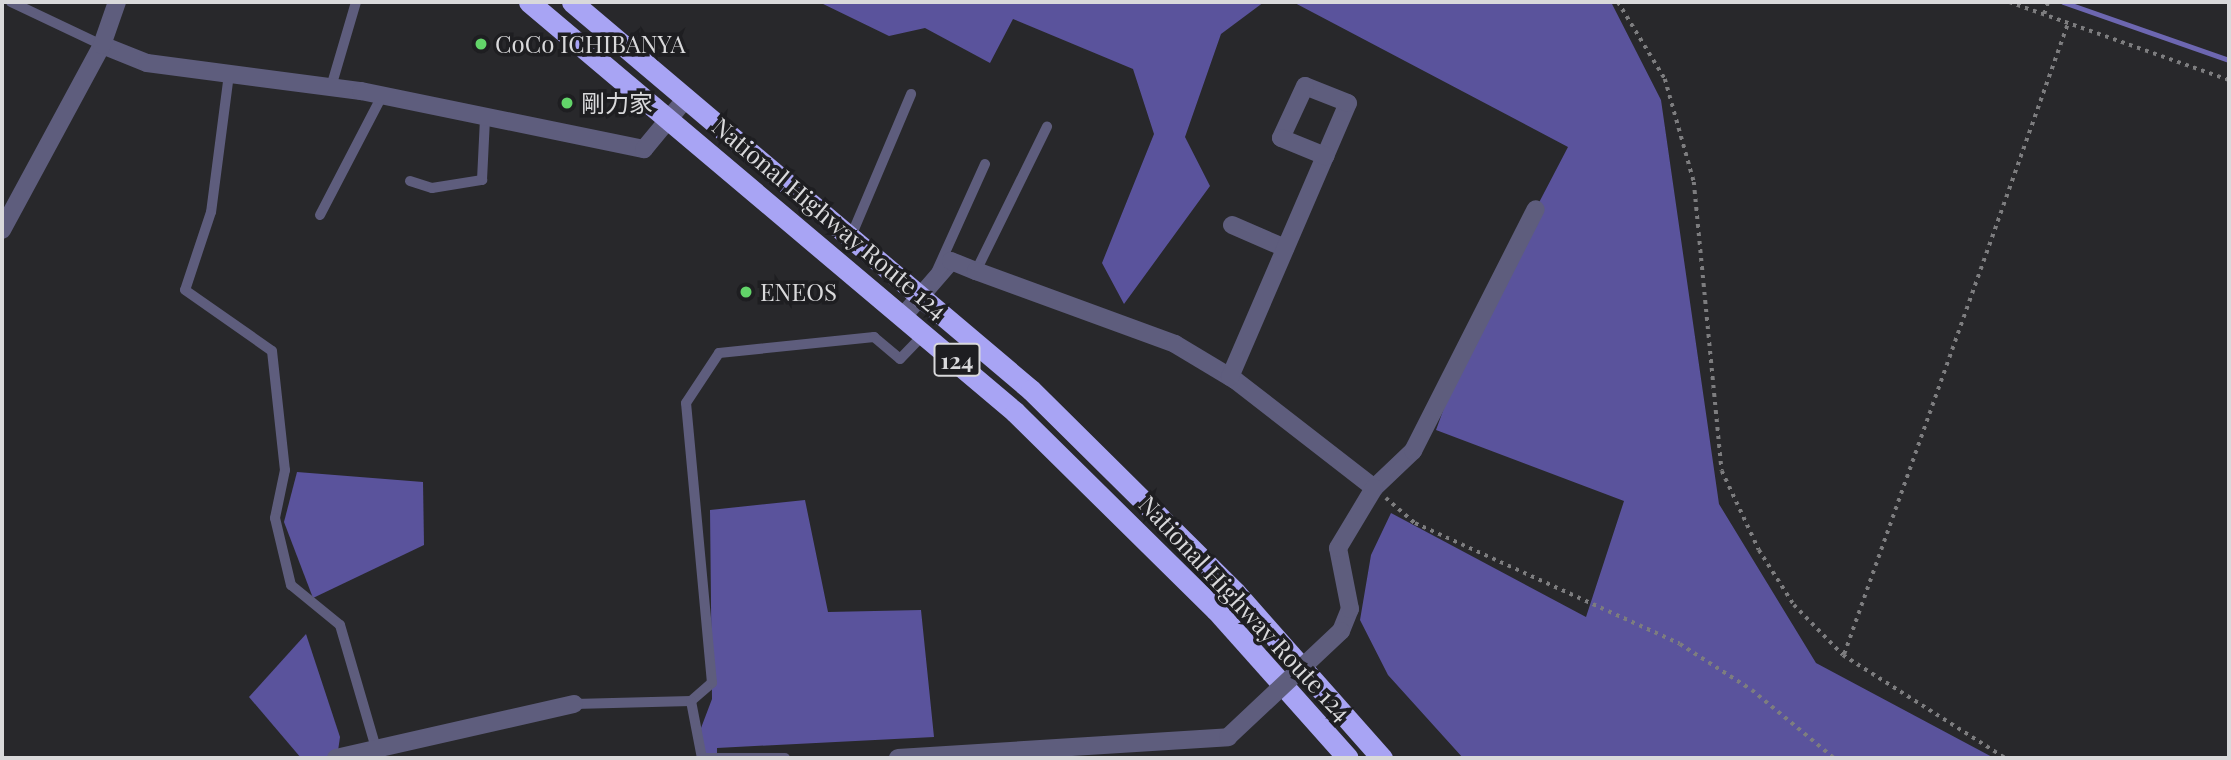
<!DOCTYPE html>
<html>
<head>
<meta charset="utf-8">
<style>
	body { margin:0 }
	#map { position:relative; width:2231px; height:760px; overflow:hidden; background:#28282b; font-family:"Playfair Display","Noto Sans JP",serif }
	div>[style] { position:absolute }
	.forest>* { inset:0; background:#5a539c }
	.stream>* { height:5px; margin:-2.5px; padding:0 2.5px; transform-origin:2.5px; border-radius:2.5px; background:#6d67b1 }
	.path>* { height:3.5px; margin-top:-1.75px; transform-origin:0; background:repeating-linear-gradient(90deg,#7d7d7f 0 3.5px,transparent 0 8.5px) }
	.lane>* { height:10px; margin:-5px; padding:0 5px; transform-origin:5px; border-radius:5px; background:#5e5d7d }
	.street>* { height:18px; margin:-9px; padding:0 9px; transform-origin:9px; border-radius:9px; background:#5e5d7d }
	.highway>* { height:21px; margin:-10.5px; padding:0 10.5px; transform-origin:10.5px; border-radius:10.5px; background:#a8a4f4 }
	.street-bridge>* { height:18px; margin:-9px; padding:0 9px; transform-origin:9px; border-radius:9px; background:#5e5d7d }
	.dots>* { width:19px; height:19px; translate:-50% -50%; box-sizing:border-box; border:4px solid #1e1e21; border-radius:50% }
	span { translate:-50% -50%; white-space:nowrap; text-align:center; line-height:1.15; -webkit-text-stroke:7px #1e1e21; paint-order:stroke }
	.shield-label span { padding:2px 5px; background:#1e1e21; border:2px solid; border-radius:5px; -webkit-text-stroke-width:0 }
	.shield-label { font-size:23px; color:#d9d9db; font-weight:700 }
	.poi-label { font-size:24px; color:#d9d9db }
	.left { translate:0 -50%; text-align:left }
	.street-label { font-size:24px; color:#d9d9db }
	.frame { position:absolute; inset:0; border:4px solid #d9d9db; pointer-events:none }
</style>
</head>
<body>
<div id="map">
	<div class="forest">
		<div style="clip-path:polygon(819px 2px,1264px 2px,1221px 34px,1185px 137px,1210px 186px,1124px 304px,1102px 263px,1154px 134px,1133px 69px,1013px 19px,990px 63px,925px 28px,889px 36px)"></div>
		<div style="clip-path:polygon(1293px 2px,1611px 2px,1661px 100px,1719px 504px,1816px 663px,1994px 758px,1463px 758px,1388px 675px,1360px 620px,1371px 555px,1391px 513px,1586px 617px,1624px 501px,1436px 430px,1472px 331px,1568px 147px)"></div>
		<div style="clip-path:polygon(297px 472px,423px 482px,424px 545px,313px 598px,284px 522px)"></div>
		<div style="clip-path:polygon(805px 500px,828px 612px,921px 610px,934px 737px,717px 748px,717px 758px,702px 758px,701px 728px,712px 699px,710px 510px)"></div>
		<div style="clip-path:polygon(306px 634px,340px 737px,337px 758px,301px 758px,249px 697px)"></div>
	</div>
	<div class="stream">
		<div style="left:2063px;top:2px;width:176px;rotate:19.3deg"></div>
	</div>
	<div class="path">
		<div style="left:1618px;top:2px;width:90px;rotate:58.6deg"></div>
		<div style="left:1665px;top:79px;width:107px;rotate:74.3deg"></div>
		<div style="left:1694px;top:182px;width:290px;rotate:84.5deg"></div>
		<div style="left:1722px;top:471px;width:87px;rotate:64.9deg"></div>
		<div style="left:1759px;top:550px;width:65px;rotate:57.5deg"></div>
		<div style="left:1794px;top:605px;width:70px;rotate:45.6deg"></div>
		<div style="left:1843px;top:655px;width:192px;rotate:32.4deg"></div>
		<div style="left:2009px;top:2px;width:233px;rotate:19.5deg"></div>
		<div style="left:2044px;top:14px;width:13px;rotate:-72deg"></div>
		<div style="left:1386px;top:498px;width:38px;rotate:41deg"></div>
		<div style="left:1415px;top:523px;width:291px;rotate:24.5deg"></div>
		<div style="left:1680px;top:644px;width:85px;rotate:32.6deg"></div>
		<div style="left:1752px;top:690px;width:107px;rotate:39.7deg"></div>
		<div style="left:1844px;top:654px;width:670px;rotate:-70.46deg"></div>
	</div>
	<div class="lane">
		<div style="left:11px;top:2px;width:101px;rotate:25.3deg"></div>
		<div style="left:229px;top:74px;width:139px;rotate:97.4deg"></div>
		<div style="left:211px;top:212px;width:82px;rotate:108.4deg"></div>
		<div style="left:185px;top:290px;width:106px;rotate:35deg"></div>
		<div style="left:272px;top:351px;width:120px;rotate:83.8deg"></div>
		<div style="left:285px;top:470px;width:49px;rotate:101.8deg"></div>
		<div style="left:275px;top:518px;width:69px;rotate:76.6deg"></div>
		<div style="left:291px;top:585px;width:63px;rotate:39.2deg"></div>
		<div style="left:340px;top:625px;width:128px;rotate:73.7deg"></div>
		<div style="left:331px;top:87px;width:89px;rotate:-73.6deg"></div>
		<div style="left:410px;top:181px;width:23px;rotate:18deg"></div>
		<div style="left:432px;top:188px;width:51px;rotate:-9.1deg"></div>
		<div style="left:482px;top:180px;width:62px;rotate:-87.2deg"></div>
		<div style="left:320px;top:215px;width:134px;rotate:-62.5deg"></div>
		<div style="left:852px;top:234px;width:152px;rotate:-67.1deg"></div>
		<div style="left:976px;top:271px;width:161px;rotate:-63.8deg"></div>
		<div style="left:934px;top:277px;width:124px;rotate:-65.7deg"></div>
		<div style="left:691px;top:701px;width:28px;rotate:-41deg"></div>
		<div style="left:712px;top:683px;width:281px;rotate:-95.3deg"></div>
		<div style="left:686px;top:403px;width:60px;rotate:-56.6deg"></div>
		<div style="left:719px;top:353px;width:156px;rotate:-5.9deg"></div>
		<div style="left:874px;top:337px;width:34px;rotate:40deg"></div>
		<div style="left:900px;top:359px;width:35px;rotate:-46deg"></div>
		<div style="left:574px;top:704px;width:117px;rotate:-1.5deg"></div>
		<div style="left:691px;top:701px;width:58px;rotate:79.1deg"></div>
		<div style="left:702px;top:758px;width:83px"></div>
	</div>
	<div class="street">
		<div style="left:102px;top:45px;width:48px;rotate:21.8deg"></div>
		<div style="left:147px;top:63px;width:216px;rotate:7.5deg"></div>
		<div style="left:361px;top:91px;width:289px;rotate:11.6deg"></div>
		<div style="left:644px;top:149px;width:67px;rotate:-50.4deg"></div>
		<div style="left:1232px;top:225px;width:58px;rotate:23.5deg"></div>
		<div style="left:2px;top:230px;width:210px;rotate:-61.6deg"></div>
		<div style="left:102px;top:45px;width:46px;rotate:-70.8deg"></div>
		<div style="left:905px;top:314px;width:70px;rotate:-49deg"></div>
		<div style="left:951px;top:261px;width:27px;rotate:22deg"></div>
		<div style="left:976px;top:271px;width:212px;rotate:20.1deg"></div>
		<div style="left:1175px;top:344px;width:70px;rotate:31deg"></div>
		<div style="left:1235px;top:380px;width:176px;rotate:37.8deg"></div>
		<div style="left:1374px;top:488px;width:54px;rotate:-43.5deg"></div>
		<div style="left:1413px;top:451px;width:271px;rotate:-63.1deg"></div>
		<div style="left:1230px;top:377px;width:298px;rotate:-66.7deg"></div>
		<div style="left:1348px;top:103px;width:46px;rotate:-158.4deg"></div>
		<div style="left:1305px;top:86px;width:57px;rotate:114.8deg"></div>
		<div style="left:1281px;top:138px;width:48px;rotate:22.2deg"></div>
		<div style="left:1341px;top:631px;width:24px;rotate:-68deg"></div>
		<div style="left:1350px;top:609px;width:62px;rotate:-101.1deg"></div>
		<div style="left:1338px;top:548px;width:70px;rotate:-59deg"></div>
		<div style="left:336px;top:758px;width:244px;rotate:-12.8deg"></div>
		<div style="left:898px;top:758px;width:331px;rotate:-3.6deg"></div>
	</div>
	<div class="highway">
		<div style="left:529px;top:2px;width:636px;rotate:40.15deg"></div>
		<div style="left:1015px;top:412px;width:282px;rotate:44.6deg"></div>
		<div style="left:1216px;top:610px;width:198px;rotate:48.3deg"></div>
		<div style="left:572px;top:2px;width:601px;rotate:40.21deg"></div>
		<div style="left:1031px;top:390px;width:287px;rotate:44.7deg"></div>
		<div style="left:1235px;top:592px;width:222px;rotate:48.5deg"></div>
	</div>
	<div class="street-bridge">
		<div style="left:1228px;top:737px;width:155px;rotate:-43.2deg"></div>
	</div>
	<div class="dots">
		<div style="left:481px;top:44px;background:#62d469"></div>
		<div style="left:567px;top:103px;background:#62d469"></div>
		<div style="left:746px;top:292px;background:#62d469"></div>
	</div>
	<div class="shield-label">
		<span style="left:957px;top:360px">124</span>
	</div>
	<div class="poi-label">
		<span class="left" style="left:495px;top:44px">CoCo ICHIBANYA</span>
		<span class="left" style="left:581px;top:103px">剛力家</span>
		<span class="left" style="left:760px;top:292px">ENEOS</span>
	</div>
	<div class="street-label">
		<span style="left:830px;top:218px;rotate:40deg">National Highway Route 124</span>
		<span style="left:1245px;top:608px;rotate:47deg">National Highway Route 124</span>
	</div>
	<div class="frame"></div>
</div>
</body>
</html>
